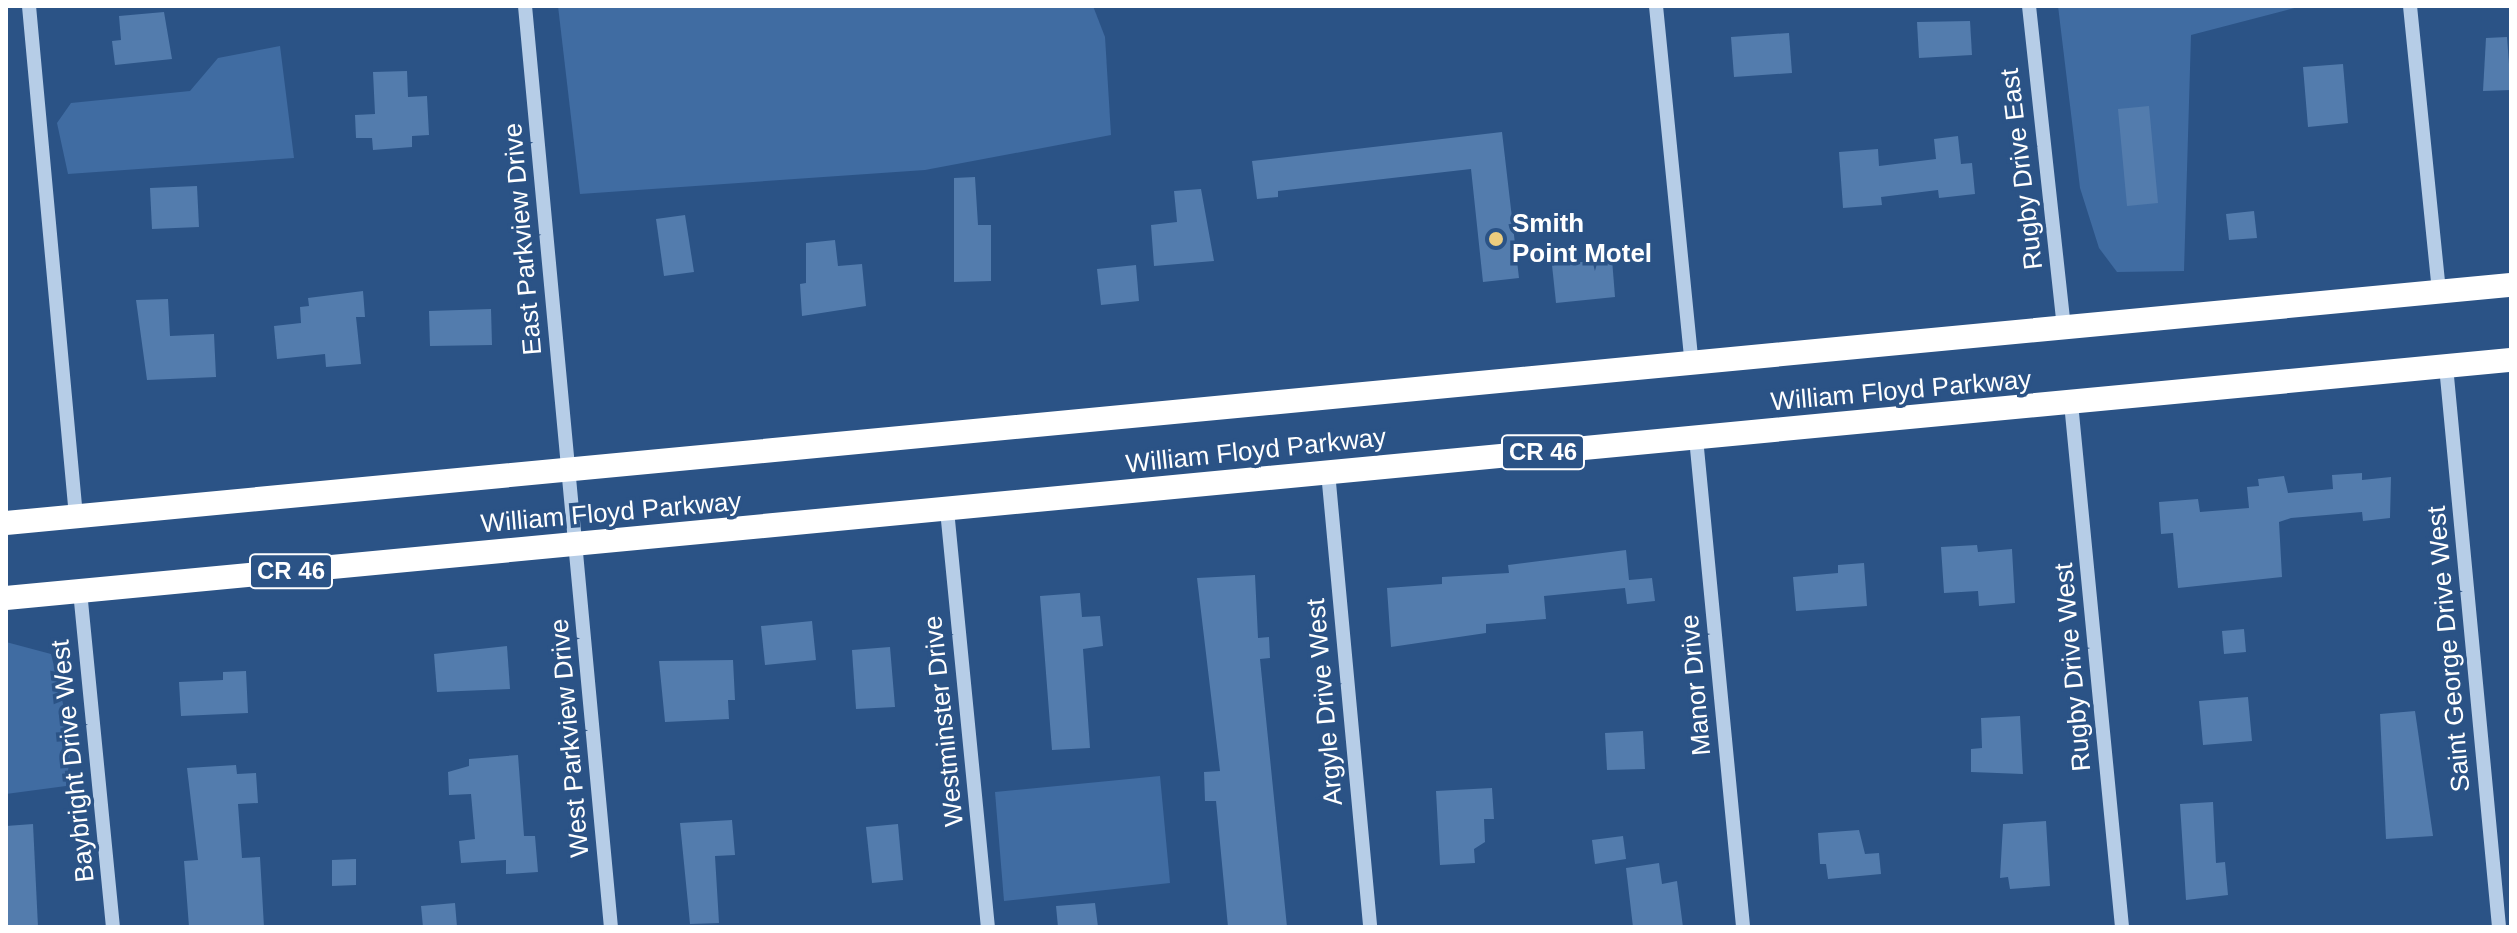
<!DOCTYPE html>
<html>
<head>
<meta charset="utf-8">
<style>
	body { margin:0 }
	#map { position:relative; width:2517px; height:933px; overflow:hidden; background:#2b5386; font-family:Helvetica,sans-serif }
	div>[style] { position:absolute }
	.green>* { inset:0; background:#406ca2 }
	.building>* { inset:0; background:#537cad }
	.minor>* { height:14px; margin:-7px; padding:0 7px; transform-origin:7px; border-radius:7px; background:#b6cde7 }
	.highway>* { height:24px; margin:-12px; padding:0 12px; transform-origin:12px; border-radius:12px; background:#fff }
	.dots>* { width:22px; height:22px; translate:-50% -50%; box-sizing:border-box; border:4px solid #2b5386; border-radius:50% }
	span { translate:-50% -50%; white-space:nowrap; text-align:center; line-height:1.15; -webkit-text-stroke:7px #2b5386; paint-order:stroke }
	.shield-label span { padding:2px 6px; background:#2b5386; border:2px solid; border-radius:6px; -webkit-text-stroke-width:0 }
	.shield-label { font-size:24px; color:#fff; font-weight:700 }
	.street-label { font-size:26px; color:#fff }
	.poi-label { font-size:26px; color:#fff; font-weight:700 }
	.left { translate:0 -50%; text-align:left }
	.frame { position:absolute; inset:0; border:8px solid #fff; pointer-events:none }
</style>
</head>
<body>
<div id="map">
	<div class="green">
		<div style="clip-path:polygon(558px 6px,1093px 6px,1105px 37px,1111px 135px,925px 170px,580px 194px)"></div>
		<div style="clip-path:polygon(2058px 6px,2302px 6px,2191px 35px,2184px 271px,2117px 272px,2099px 248px,2080px 188px)"></div>
		<div style="clip-path:polygon(280px 46px,294px 158px,68px 174px,57px 123px,71px 103px,190px 91px,218px 58px)"></div>
		<div style="clip-path:polygon(6px 642px,51px 654px,72px 741px,66px 786px,6px 794px)"></div>
		<div style="clip-path:polygon(1160px 776px,1170px 883px,1004px 901px,995px 792px)"></div>
	</div>
	<div class="building">
		<div style="clip-path:polygon(164px 12px,172px 59px,115px 65px,112px 41px,121px 40px,119px 16px)"></div>
		<div style="clip-path:polygon(1970px 21px,1972px 55px,1919px 58px,1917px 22px)"></div>
		<div style="clip-path:polygon(1789px 33px,1792px 73px,1734px 77px,1731px 37px)"></div>
		<div style="clip-path:polygon(2507px 37px,2511px 90px,2483px 91px,2486px 38px)"></div>
		<div style="clip-path:polygon(2343px 64px,2348px 123px,2308px 127px,2303px 67px)"></div>
		<div style="clip-path:polygon(407px 71px,408px 97px,427px 96px,429px 135px,412px 136px,412px 147px,373px 150px,372px 138px,356px 138px,355px 115px,375px 114px,373px 72px)"></div>
		<div style="clip-path:polygon(2149px 106px,2158px 203px,2127px 206px,2118px 109px)"></div>
		<div style="clip-path:polygon(1502px 132px,1519px 278px,1483px 282px,1471px 169px,1278px 191px,1278px 197px,1257px 199px,1252px 161px)"></div>
		<div style="clip-path:polygon(1958px 136px,1961px 164px,1972px 163px,1975px 194px,1939px 198px,1938px 190px,1881px 197px,1882px 205px,1843px 208px,1839px 152px,1878px 149px,1879px 166px,1936px 159px,1934px 139px)"></div>
		<div style="clip-path:polygon(975px 177px,978px 225px,991px 225px,991px 281px,954px 282px,954px 178px)"></div>
		<div style="clip-path:polygon(197px 186px,199px 227px,152px 229px,150px 188px)"></div>
		<div style="clip-path:polygon(1201px 189px,1214px 261px,1154px 266px,1151px 225px,1177px 222px,1174px 191px)"></div>
		<div style="clip-path:polygon(2254px 211px,2257px 238px,2229px 240px,2226px 214px)"></div>
		<div style="clip-path:polygon(685px 215px,694px 272px,664px 276px,656px 219px)"></div>
		<div style="clip-path:polygon(835px 240px,838px 266px,862px 264px,866px 306px,802px 316px,800px 284px,806px 283px,806px 243px)"></div>
		<div style="clip-path:polygon(1612px 259px,1615px 297px,1556px 303px,1552px 265px)"></div>
		<div style="clip-path:polygon(1136px 265px,1139px 301px,1101px 305px,1097px 269px)"></div>
		<div style="clip-path:polygon(363px 291px,365px 317px,356px 317px,361px 364px,326px 367px,325px 354px,277px 359px,274px 326px,301px 323px,300px 307px,309px 306px,308px 298px)"></div>
		<div style="clip-path:polygon(168px 299px,170px 336px,214px 334px,216px 377px,147px 380px,136px 300px)"></div>
		<div style="clip-path:polygon(491px 309px,492px 345px,430px 346px,429px 311px)"></div>
		<div style="clip-path:polygon(2362px 473px,2362px 480px,2391px 477px,2390px 518px,2363px 521px,2362px 512px,2291px 518px,2279px 522px,2282px 577px,2178px 588px,2173px 533px,2161px 534px,2159px 502px,2198px 499px,2200px 512px,2249px 508px,2247px 487px,2259px 486px,2258px 479px,2284px 476px,2288px 493px,2333px 489px,2332px 475px)"></div>
		<div style="clip-path:polygon(1977px 545px,1978px 552px,2012px 549px,2015px 603px,1979px 606px,1978px 591px,1944px 593px,1941px 547px)"></div>
		<div style="clip-path:polygon(1626px 550px,1629px 580px,1652px 578px,1655px 601px,1627px 604px,1625px 588px,1544px 596px,1546px 619px,1486px 624px,1486px 633px,1391px 647px,1387px 588px,1442px 584px,1442px 577px,1509px 573px,1508px 565px)"></div>
		<div style="clip-path:polygon(1864px 563px,1867px 606px,1796px 611px,1793px 577px,1838px 573px,1838px 565px)"></div>
		<div style="clip-path:polygon(1255px 575px,1258px 638px,1269px 637px,1270px 658px,1260px 659px,1287px 927px,1228px 927px,1216px 801px,1205px 801px,1204px 772px,1220px 771px,1197px 578px)"></div>
		<div style="clip-path:polygon(1080px 593px,1082px 617px,1100px 616px,1103px 646px,1083px 649px,1090px 748px,1052px 750px,1040px 596px)"></div>
		<div style="clip-path:polygon(812px 621px,816px 660px,765px 665px,761px 626px)"></div>
		<div style="clip-path:polygon(2244px 629px,2246px 652px,2224px 654px,2222px 631px)"></div>
		<div style="clip-path:polygon(507px 646px,510px 689px,437px 692px,434px 654px)"></div>
		<div style="clip-path:polygon(890px 647px,895px 707px,856px 709px,852px 650px)"></div>
		<div style="clip-path:polygon(733px 660px,735px 700px,728px 700px,729px 719px,665px 722px,659px 661px)"></div>
		<div style="clip-path:polygon(246px 671px,248px 713px,181px 716px,179px 682px,223px 680px,223px 672px)"></div>
		<div style="clip-path:polygon(2248px 697px,2252px 741px,2203px 745px,2199px 701px)"></div>
		<div style="clip-path:polygon(2415px 711px,2433px 836px,2386px 839px,2380px 714px)"></div>
		<div style="clip-path:polygon(2020px 716px,2023px 774px,1971px 772px,1971px 749px,1982px 748px,1981px 718px)"></div>
		<div style="clip-path:polygon(1643px 731px,1645px 769px,1607px 770px,1605px 733px)"></div>
		<div style="clip-path:polygon(518px 755px,524px 836px,535px 836px,538px 872px,506px 874px,506px 860px,461px 863px,459px 841px,475px 839px,471px 794px,449px 795px,448px 772px,469px 766px,469px 759px)"></div>
		<div style="clip-path:polygon(236px 765px,237px 774px,256px 773px,258px 803px,238px 804px,242px 858px,260px 857px,264px 927px,189px 927px,184px 861px,198px 860px,187px 768px)"></div>
		<div style="clip-path:polygon(1492px 788px,1494px 819px,1484px 819px,1485px 842px,1474px 849px,1475px 863px,1440px 865px,1436px 791px)"></div>
		<div style="clip-path:polygon(2213px 802px,2216px 863px,2225px 862px,2228px 895px,2186px 900px,2180px 804px)"></div>
		<div style="clip-path:polygon(732px 820px,735px 855px,715px 856px,719px 923px,690px 924px,680px 823px)"></div>
		<div style="clip-path:polygon(2046px 821px,2050px 886px,2010px 889px,2008px 877px,2000px 878px,2003px 824px)"></div>
		<div style="clip-path:polygon(33px 824px,38px 927px,6px 927px,6px 826px)"></div>
		<div style="clip-path:polygon(898px 824px,903px 880px,872px 883px,866px 827px)"></div>
		<div style="clip-path:polygon(1859px 830px,1865px 854px,1879px 853px,1881px 874px,1828px 879px,1826px 864px,1820px 864px,1818px 833px)"></div>
		<div style="clip-path:polygon(1623px 836px,1626px 859px,1595px 864px,1592px 840px)"></div>
		<div style="clip-path:polygon(356px 859px,356px 885px,332px 886px,332px 860px)"></div>
		<div style="clip-path:polygon(1659px 863px,1662px 884px,1677px 881px,1683px 927px,1633px 927px,1626px 868px)"></div>
		<div style="clip-path:polygon(455px 903px,457px 927px,423px 927px,421px 906px)"></div>
		<div style="clip-path:polygon(1095px 903px,1098px 927px,1058px 927px,1056px 906px)"></div>
	</div>
	<div class="minor">
		<div style="left:29px;top:6px;width:513px;rotate:84.74deg"></div>
		<div style="left:525px;top:6px;width:925px;rotate:84.67deg"></div>
		<div style="left:1656px;top:6px;width:360px;rotate:84.3deg"></div>
		<div style="left:2029px;top:6px;width:322px;rotate:83.8deg"></div>
		<div style="left:2410px;top:6px;width:287px;rotate:84.2deg"></div>
		<div style="left:2446px;top:366px;width:563px;rotate:84.6deg"></div>
		<div style="left:2071px;top:403px;width:526px;rotate:84.44deg"></div>
		<div style="left:1696px;top:438px;width:491px;rotate:84.5deg"></div>
		<div style="left:1328px;top:472px;width:457px;rotate:84.7deg"></div>
		<div style="left:947px;top:510px;width:419px;rotate:84.4deg"></div>
		<div style="left:80px;top:591px;width:338px;rotate:84.4deg"></div>
	</div>
	<div class="highway">
		<div style="left:6px;top:523px;width:2516px;rotate:-5.43deg"></div>
		<div style="left:6px;top:598px;width:2516px;rotate:-5.43deg"></div>
	</div>
	<div class="dots">
		<div style="left:1496px;top:239px;background:#edcd7e"></div>
	</div>
	<div class="shield-label">
		<span style="left:1543px;top:452px">CR 46</span>
		<span style="left:291px;top:571px">CR 46</span>
	</div>
	<div class="street-label">
		<span style="left:2022px;top:169px;rotate:-97deg">Rugby Drive East</span>
		<span style="left:523px;top:239px;rotate:-95deg">East Parkview Drive</span>
		<span style="left:1901px;top:391px;rotate:-5deg">William Floyd Parkway</span>
		<span style="left:1256px;top:451px;rotate:-6deg">William Floyd Parkway</span>
		<span style="left:611px;top:513px;rotate:-5deg">William Floyd Parkway</span>
		<span style="left:2449px;top:649px;rotate:-95deg">Saint George Drive West</span>
		<span style="left:2073px;top:667px;rotate:-95deg">Rugby Drive West</span>
		<span style="left:1696px;top:685px;rotate:-95deg">Manor Drive</span>
		<span style="left:1325px;top:702px;rotate:-95deg">Argyle Drive West</span>
		<span style="left:944px;top:721px;rotate:-96deg">Westminster Drive</span>
		<span style="left:570px;top:738px;rotate:-95deg">West Parkview Drive</span>
		<span style="left:73px;top:761px;rotate:-96deg">Baybright Drive West</span>
	</div>
	<div class="poi-label">
		<span class="left" style="left:1512px;top:239px">Smith<br>Point Motel</span>
	</div>
	<div class="frame"></div>
</div>
</body>
</html>
